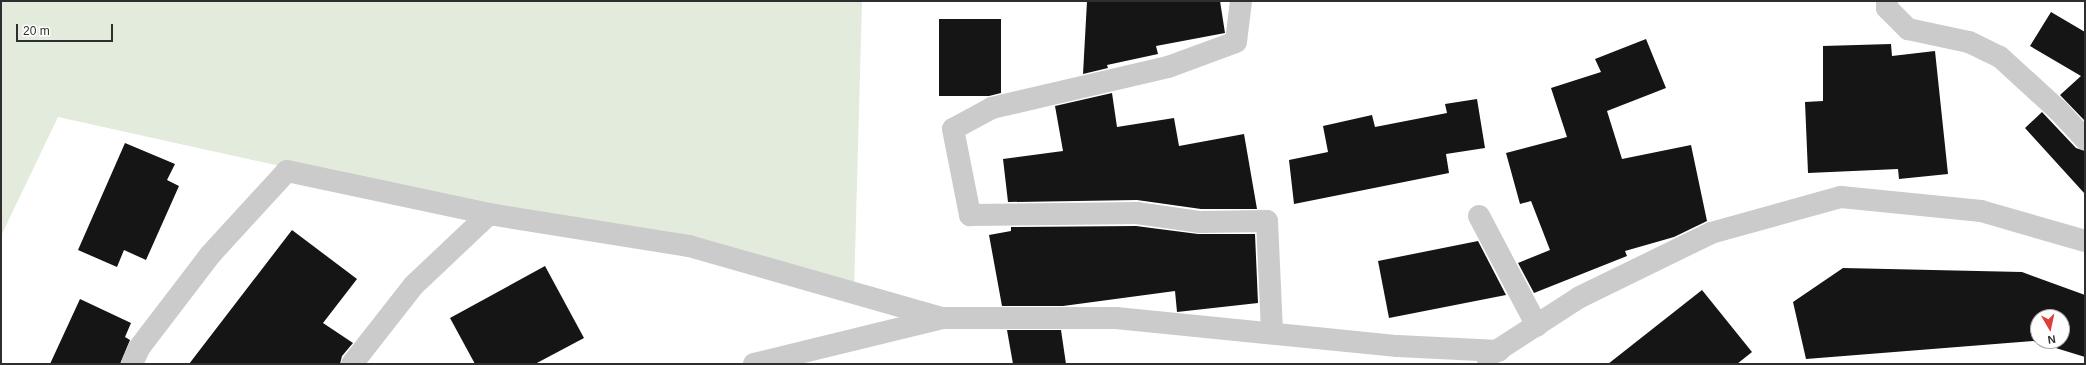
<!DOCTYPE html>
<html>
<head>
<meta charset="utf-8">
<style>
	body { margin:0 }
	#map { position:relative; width:2086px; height:365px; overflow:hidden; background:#fff; font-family:Arial,sans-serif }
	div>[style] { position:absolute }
	.green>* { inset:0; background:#e2ebdc }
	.building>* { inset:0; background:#151515 }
	.street>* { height:22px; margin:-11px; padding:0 11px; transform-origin:11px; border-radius:11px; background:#cbcbcb }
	span { translate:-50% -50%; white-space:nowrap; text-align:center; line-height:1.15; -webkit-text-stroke:4px #fff; paint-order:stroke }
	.frame { position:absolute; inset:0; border:2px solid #2e2e2e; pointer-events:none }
	.north { position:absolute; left:2030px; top:309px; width:40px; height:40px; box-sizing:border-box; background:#fff; border:1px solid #ababab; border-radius:50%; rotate:171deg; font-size:11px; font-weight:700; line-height:16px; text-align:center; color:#2e2e2e }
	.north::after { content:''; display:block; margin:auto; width:14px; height:18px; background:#de4037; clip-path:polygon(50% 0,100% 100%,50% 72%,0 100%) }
	.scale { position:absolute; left:16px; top:24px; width:97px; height:18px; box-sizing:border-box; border:2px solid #2e2e2e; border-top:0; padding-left:5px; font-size:12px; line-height:14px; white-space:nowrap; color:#2e2e2e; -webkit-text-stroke:3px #fff; paint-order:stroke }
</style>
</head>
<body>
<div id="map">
	<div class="green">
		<div style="clip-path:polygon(1px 1px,862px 1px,854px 293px,58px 117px,1px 236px)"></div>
	</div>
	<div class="building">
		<div style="clip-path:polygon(1087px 1px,1220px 1px,1225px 33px,1156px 46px,1158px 54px,1107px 65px,1108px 68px,1083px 74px)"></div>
		<div style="clip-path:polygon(2051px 12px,2085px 32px,2085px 121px,2060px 95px,2081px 76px,2030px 46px)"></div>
		<div style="clip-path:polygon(939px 19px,1001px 19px,1001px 93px,989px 96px,939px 96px)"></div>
		<div style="clip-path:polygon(1646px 39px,1666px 88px,1607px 111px,1622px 159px,1691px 145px,1707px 221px,1674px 237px,1625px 251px,1627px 256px,1534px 293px,1518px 263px,1550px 250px,1531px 201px,1520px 204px,1506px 153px,1567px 137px,1551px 88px,1601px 72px,1595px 59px)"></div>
		<div style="clip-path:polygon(1891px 44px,1892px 56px,1935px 51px,1948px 174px,1899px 179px,1898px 169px,1808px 173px,1805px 102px,1823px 101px,1823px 46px)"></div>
		<div style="clip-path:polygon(1112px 93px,1117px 127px,1174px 118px,1179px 146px,1244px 134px,1257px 209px,1201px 209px,1137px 200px,1008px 202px,1003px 159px,1063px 151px,1055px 106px)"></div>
		<div style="clip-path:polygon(1477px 99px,1485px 148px,1446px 154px,1449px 173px,1294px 204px,1289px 160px,1328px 152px,1323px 126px,1372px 115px,1375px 127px,1447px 113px,1445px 104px)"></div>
		<div style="clip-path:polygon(2042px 112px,2076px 148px,2085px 151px,2085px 194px,2025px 128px)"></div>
		<div style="clip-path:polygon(125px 143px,175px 164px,167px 180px,179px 186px,146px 260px,124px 250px,117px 267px,78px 250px)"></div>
		<div style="clip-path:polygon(1136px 226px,1198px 234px,1255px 234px,1258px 303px,1177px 312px,1175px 291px,1063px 306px,1002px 306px,989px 235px,1011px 231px,1011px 227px)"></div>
		<div style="clip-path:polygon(292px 230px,357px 279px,323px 323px,353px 343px,342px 356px,340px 364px,189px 364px)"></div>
		<div style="clip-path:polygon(1478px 241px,1506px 295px,1389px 318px,1378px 261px)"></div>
		<div style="clip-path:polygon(545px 266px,584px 338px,535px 364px,475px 364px,450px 318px)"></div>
		<div style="clip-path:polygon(evenodd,1843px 268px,2022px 272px,2085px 295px,2085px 357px,2033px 341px,1806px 359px,1793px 302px,1843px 268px,2038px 317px,2062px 317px,2062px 341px,2038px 341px,2038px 317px)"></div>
		<div style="clip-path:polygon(1702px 290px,1752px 352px,1737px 364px,1608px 364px)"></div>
		<div style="clip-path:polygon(80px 299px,131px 323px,125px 337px,130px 340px,120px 364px,50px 364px)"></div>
		<div style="clip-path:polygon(1007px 330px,1061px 330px,1066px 364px,1013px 364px)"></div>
	</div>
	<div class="street">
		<div style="left:1241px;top:1px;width:41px;rotate:97deg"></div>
		<div style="left:1236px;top:42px;width:72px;rotate:159.8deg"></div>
		<div style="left:1168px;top:67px;width:181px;rotate:166.9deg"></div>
		<div style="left:992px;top:108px;width:44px;rotate:151.7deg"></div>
		<div style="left:953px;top:129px;width:88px;rotate:78.8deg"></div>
		<div style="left:970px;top:215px;width:167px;rotate:-0.7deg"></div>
		<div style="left:1137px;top:213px;width:64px;rotate:8.1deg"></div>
		<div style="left:1200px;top:222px;width:67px;rotate:-0.9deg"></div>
		<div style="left:1267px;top:221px;width:111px;rotate:87.4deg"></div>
		<div style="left:1887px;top:1px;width:7px;rotate:90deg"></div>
		<div style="left:1887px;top:8px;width:30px;rotate:45deg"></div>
		<div style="left:1908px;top:29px;width:62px;rotate:12deg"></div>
		<div style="left:1969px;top:42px;width:34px;rotate:26deg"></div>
		<div style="left:2000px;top:57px;width:79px;rotate:42.4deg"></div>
		<div style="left:2058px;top:110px;width:40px;rotate:47deg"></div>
		<div style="left:1479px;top:216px;width:124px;rotate:62.2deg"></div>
		<div style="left:1487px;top:357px;width:111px;rotate:-32.8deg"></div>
		<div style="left:1580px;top:297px;width:146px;rotate:-26deg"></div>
		<div style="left:1711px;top:233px;width:135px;rotate:-15.5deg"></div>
		<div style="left:1841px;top:197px;width:141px;rotate:5.7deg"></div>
		<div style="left:1981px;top:211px;width:108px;rotate:16.1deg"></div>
		<div style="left:132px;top:364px;width:17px;rotate:-66deg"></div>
		<div style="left:139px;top:348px;width:117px;rotate:-52.6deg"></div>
		<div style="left:210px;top:255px;width:114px;rotate:-47.5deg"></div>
		<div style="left:287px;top:171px;width:207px;rotate:12deg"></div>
		<div style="left:489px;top:214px;width:203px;rotate:9.1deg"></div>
		<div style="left:689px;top:246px;width:263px;rotate:15.9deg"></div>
		<div style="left:352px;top:364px;width:100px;rotate:-51.9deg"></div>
		<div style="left:414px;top:285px;width:103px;rotate:-43.4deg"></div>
		<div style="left:754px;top:364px;width:194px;rotate:-13.7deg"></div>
		<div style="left:942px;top:318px;width:174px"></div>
		<div style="left:1116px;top:318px;width:283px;rotate:5.7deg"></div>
		<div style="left:1398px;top:346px;width:101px;rotate:2.8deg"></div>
	</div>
	<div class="frame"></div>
	<div class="north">N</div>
	<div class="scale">20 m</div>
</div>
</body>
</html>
